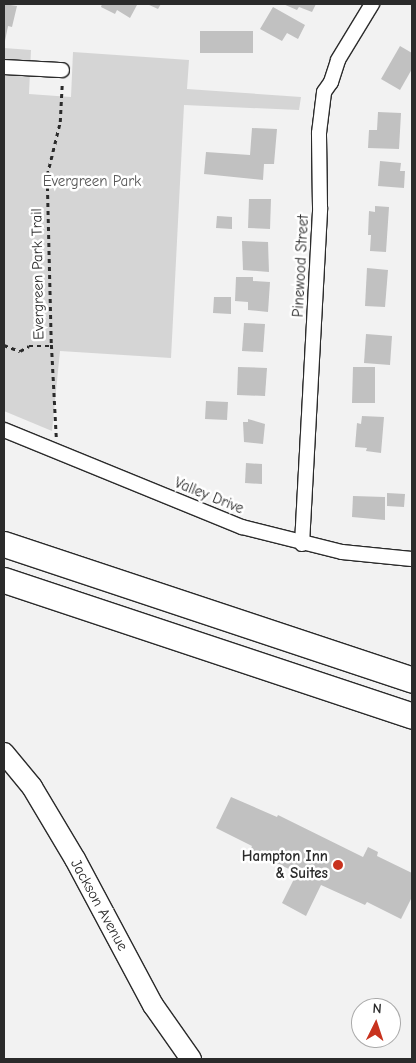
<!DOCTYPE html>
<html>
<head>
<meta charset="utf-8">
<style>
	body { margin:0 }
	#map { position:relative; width:416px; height:1063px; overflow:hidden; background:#f2f2f2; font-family:"Comic Neue",sans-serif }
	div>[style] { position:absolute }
	.green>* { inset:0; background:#d5d5d5 }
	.building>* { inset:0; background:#c1c1c1 }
	.path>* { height:2.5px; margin-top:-1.25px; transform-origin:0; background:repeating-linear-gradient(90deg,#2b2b2b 0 4px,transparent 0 8px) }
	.roads { filter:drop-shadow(1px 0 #2b2b2b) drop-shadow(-1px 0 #2b2b2b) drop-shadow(0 1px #2b2b2b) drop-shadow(0 -1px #2b2b2b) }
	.street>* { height:14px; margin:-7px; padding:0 7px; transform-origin:7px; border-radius:7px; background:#fff }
	.secondary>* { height:20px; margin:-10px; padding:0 10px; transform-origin:10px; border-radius:10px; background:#fff }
	.highway>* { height:25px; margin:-12.5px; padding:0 12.5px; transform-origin:12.5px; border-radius:12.5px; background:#fff }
	.dots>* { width:14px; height:14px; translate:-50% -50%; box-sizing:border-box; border:2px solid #fff; border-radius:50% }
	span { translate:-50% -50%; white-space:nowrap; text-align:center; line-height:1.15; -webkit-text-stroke:5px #fff; paint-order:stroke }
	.park-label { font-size:15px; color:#565656 }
	.street-label { font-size:15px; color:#2b2b2b }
	.poi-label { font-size:15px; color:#2b2b2b; font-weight:700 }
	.right { translate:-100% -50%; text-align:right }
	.frame { position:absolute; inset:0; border:5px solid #2b2b2b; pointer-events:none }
	.north { position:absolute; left:351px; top:998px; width:50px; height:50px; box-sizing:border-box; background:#fff; border:1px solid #aaa; border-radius:50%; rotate:4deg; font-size:14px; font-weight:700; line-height:20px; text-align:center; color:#2b2b2b }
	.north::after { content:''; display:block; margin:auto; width:18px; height:22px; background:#c8321e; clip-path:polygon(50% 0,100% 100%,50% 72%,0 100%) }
</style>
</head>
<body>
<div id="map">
	<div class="green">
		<div style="clip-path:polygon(4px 48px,31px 50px,29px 94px,71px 97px,73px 52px,189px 60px,187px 89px,301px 97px,299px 110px,184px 105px,171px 358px,60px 351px,52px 431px,4px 411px)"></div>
	</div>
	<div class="building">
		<div style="clip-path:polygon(4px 4px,17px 6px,12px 27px,8px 26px,5px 41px)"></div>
		<div style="clip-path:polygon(102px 4px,134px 4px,137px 5px,130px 18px,117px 10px,115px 14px,101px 7px)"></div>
		<div style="clip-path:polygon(147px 4px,161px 4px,158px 9px)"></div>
		<div style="clip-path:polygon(283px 4px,316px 4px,312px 12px,299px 7px,297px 10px)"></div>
		<div style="clip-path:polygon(273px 7px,305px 25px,298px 39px,287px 33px,282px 41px,260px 29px)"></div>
		<div style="clip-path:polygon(200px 31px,253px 31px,253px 53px,200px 53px)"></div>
		<div style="clip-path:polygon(400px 46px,412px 53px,412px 69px,400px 90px,381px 79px)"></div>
		<div style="clip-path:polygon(378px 112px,401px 113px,399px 149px,368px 148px,369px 130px,377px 130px)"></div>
		<div style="clip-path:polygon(252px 128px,277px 129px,274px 164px,264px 164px,263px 180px,204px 174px,206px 152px,250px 155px)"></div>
		<div style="clip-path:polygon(380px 161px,401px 163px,400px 171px,405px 171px,404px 188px,378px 186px)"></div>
		<div style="clip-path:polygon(249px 199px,271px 199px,270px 229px,248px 228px)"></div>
		<div style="clip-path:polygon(375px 206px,389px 207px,386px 252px,370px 251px,371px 235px,368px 235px,369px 211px,375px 212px)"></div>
		<div style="clip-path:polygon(217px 216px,232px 217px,232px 229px,216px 228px)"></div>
		<div style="clip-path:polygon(242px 241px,268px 242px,269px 272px,243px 270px)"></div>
		<div style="clip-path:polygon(367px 268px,388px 270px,385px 307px,365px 306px)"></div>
		<div style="clip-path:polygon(236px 277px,253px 277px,253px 281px,270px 282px,268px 312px,248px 310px,248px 302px,235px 301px)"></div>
		<div style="clip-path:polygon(214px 297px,231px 297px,231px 314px,213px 313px)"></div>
		<div style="clip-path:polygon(244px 323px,265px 324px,263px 352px,242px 351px)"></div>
		<div style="clip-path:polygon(366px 334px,392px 336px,390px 365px,364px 363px)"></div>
		<div style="clip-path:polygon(238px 367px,267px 368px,265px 396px,237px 395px)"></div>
		<div style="clip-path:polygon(353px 367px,375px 367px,375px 403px,352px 403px)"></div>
		<div style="clip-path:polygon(206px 401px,228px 402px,227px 420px,205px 419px)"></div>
		<div style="clip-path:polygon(362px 416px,384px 417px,381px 453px,366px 451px,367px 448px,355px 447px,357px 423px,361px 424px)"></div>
		<div style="clip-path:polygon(248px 419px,265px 424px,263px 444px,244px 442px,243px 422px,248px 422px)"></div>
		<div style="clip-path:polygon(246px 463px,262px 464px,262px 484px,245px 483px)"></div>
		<div style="clip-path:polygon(387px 493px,405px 494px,404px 507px,387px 506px)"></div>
		<div style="clip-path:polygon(353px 496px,385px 497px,385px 520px,352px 517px)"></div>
		<div style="clip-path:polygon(231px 797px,277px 817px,278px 815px,363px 857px,368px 847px,378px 852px,377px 856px,412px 873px,412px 897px,401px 919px,367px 902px,365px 905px,321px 885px,306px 916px,282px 903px,297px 873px,250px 850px,252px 846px,216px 828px)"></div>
	</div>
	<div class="path">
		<div style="left:4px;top:345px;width:17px;rotate:21deg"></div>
		<div style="left:20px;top:351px;width:10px;rotate:-29deg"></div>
		<div style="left:29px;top:346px;width:22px"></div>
		<div style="left:56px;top:437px;width:94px;rotate:-93deg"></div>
		<div style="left:51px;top:343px;width:168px;rotate:-91.4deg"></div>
		<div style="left:47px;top:175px;width:55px;rotate:-76.2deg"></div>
		<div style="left:60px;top:122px;width:38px;rotate:-87deg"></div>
	</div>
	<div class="roads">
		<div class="street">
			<div style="left:4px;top:67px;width:58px;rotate:3deg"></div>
			<div style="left:4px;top:430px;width:257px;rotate:22.2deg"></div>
			<div style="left:242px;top:527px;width:103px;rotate:14deg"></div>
			<div style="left:342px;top:552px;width:70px;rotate:5.7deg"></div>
			<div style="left:302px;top:544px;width:337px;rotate:-86.9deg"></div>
			<div style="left:320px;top:207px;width:74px;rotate:-90.8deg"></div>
			<div style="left:319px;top:133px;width:41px;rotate:-83deg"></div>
			<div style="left:324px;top:92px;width:12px;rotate:-55deg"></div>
			<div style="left:331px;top:82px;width:23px;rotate:-72deg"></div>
			<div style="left:338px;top:60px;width:66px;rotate:-58.7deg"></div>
		</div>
		<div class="secondary">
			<div style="left:4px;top:753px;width:44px;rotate:50.5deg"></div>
			<div style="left:32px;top:787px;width:84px;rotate:59.2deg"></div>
			<div style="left:75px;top:859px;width:166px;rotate:61.9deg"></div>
			<div style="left:153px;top:1005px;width:66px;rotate:54.9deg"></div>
		</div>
		<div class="highway">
			<div style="left:4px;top:544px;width:430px;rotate:18.4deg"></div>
			<div style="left:4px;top:580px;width:430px;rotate:18.4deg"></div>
		</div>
	</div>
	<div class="dots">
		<div style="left:338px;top:865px;background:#c8321e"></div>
	</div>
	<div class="park-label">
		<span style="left:92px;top:182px">Evergreen Park</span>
	</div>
	<div class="street-label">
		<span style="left:301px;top:266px;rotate:-87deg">Pinewood Street</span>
		<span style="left:38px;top:274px;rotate:-91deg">Evergreen Park Trail</span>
		<span style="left:209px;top:496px;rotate:22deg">Valley Drive</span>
		<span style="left:99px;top:905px;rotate:61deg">Jackson Avenue</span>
	</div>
	<div class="poi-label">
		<span class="right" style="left:328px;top:865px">Hampton Inn<br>&amp; Suites</span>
	</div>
	<div class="frame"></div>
	<div class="north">N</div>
</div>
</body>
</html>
